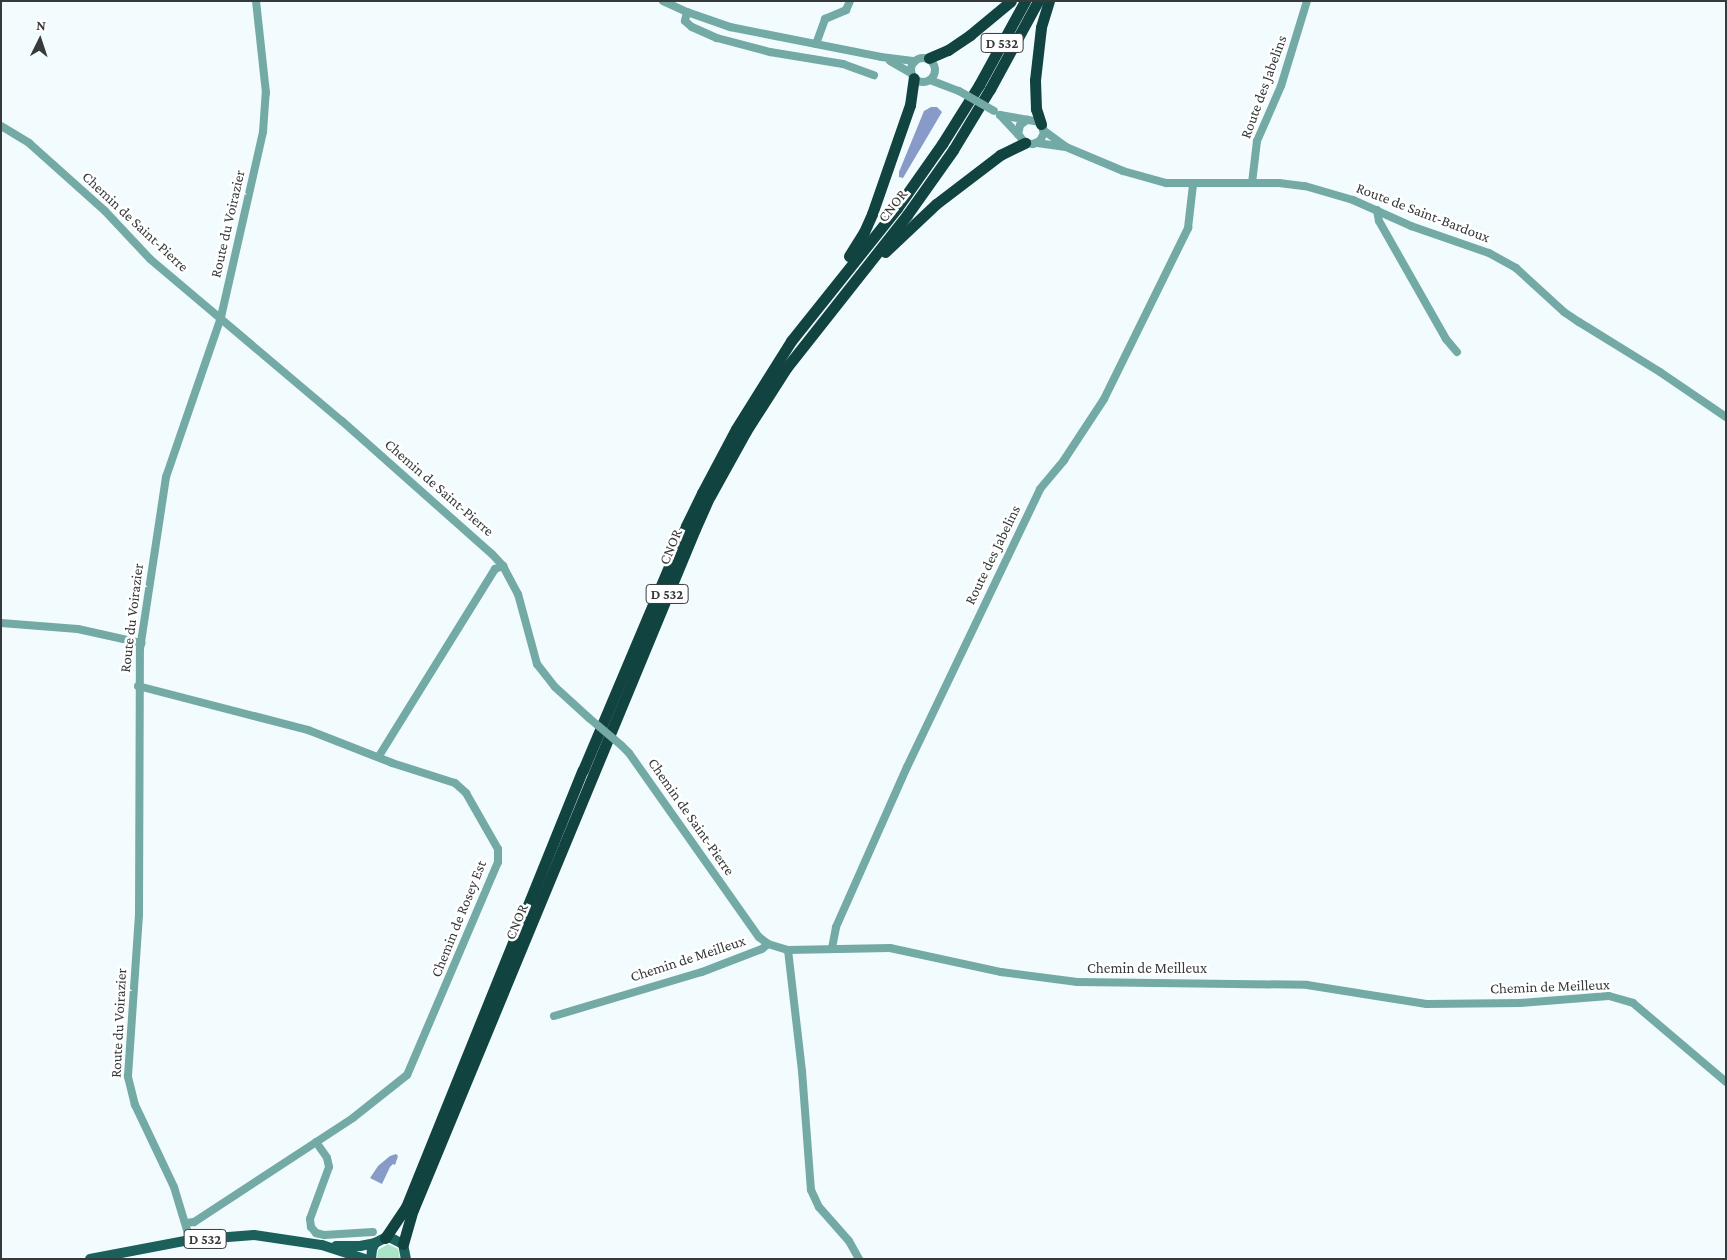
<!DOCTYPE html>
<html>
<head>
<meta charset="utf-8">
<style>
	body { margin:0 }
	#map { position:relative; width:1727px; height:1260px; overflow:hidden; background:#f2fcfe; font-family:"Crimson Pro",serif }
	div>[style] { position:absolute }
	.green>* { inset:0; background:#abe4c8 }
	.water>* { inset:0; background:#889bc8 }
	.minor>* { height:8px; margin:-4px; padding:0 4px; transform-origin:4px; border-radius:4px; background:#73aaa5 }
	.minor>.ring { margin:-4px; padding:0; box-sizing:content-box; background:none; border:8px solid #73aaa5; border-radius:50% }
	.major>* { height:10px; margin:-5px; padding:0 5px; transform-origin:5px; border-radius:5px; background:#1c605b }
	.highway>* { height:11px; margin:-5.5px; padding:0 5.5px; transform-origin:5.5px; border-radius:5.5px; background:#114340 }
	.minor-bridge>* { height:8px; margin:-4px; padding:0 4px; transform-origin:4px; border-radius:4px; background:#73aaa5 }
	span { translate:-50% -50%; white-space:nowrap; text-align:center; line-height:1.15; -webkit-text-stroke:5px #fff; paint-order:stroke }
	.shield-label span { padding:1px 4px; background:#fff; border:1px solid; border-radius:4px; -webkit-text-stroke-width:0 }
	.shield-label { font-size:14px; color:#373a3b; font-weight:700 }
	.street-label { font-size:15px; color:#373a3b }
	.frame { position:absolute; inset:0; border:2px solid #373a3b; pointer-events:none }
	.north { position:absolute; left:15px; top:15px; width:50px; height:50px; -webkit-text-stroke:4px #fff; paint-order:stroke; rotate:4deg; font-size:14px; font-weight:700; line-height:20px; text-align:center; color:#373a3b }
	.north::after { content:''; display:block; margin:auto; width:18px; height:22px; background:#373a3b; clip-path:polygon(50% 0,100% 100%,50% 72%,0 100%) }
</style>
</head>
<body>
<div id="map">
	<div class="green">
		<div style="clip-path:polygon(388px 1244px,398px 1249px,400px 1259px,377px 1259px,378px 1250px)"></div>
	</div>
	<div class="water">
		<div style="clip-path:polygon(931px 107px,937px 107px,942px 112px,903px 178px,899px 177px,899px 172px,924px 111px)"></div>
		<div style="clip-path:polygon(396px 1154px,398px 1156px,395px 1165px,393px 1164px,390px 1167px,382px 1184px,370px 1178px,378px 1166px,390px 1156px)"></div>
	</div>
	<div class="minor">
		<div style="left:663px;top:1px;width:26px;rotate:25deg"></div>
		<div style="left:687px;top:12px;width:46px;rotate:19.2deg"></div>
		<div style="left:730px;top:27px;width:154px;rotate:11.2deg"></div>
		<div style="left:881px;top:57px;width:34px;rotate:7deg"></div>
		<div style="left:687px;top:12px;width:9px;rotate:103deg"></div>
		<div style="left:685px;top:21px;width:9px;rotate:41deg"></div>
		<div style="left:692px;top:27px;width:27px;rotate:24deg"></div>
		<div style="left:717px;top:38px;width:55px;rotate:14.8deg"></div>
		<div style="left:770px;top:52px;width:74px;rotate:9.3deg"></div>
		<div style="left:843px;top:64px;width:33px;rotate:20deg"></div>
		<div style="left:816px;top:44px;width:27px;rotate:-70deg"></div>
		<div style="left:825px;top:19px;width:23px;rotate:-23deg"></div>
		<div style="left:846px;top:10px;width:10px;rotate:-66deg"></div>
		<div class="ring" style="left:911px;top:58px;width:16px;height:16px"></div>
		<div style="left:890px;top:61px;width:24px;rotate:30deg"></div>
		<div style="left:930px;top:80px;width:31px;rotate:21deg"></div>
		<div style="left:1000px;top:115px;width:39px;rotate:10deg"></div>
		<div style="left:1038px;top:122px;width:7px;rotate:45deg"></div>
		<div style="left:1043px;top:127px;width:6px;rotate:81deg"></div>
		<div style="left:1044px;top:133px;width:9px;rotate:117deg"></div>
		<div style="left:1040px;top:141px;width:8px;rotate:157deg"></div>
		<div style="left:1033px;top:144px;width:8px;rotate:-173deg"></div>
		<div style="left:1025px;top:143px;width:11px;rotate:-128deg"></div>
		<div style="left:1018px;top:134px;width:9px;rotate:-77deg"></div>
		<div style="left:1020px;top:125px;width:9px;rotate:-36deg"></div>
		<div style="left:1000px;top:115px;width:26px;rotate:47deg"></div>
		<div style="left:1px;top:126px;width:33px;rotate:31deg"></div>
		<div style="left:29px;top:143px;width:102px;rotate:41.8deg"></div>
		<div style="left:105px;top:211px;width:66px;rotate:46.8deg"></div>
		<div style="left:150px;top:259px;width:251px;rotate:40.2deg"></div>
		<div style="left:342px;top:421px;width:200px;rotate:41.6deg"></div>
		<div style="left:492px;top:554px;width:16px;rotate:47deg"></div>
		<div style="left:503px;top:566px;width:32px;rotate:62deg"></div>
		<div style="left:518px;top:594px;width:73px;rotate:74.8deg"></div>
		<div style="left:537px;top:664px;width:29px;rotate:52deg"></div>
		<div style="left:555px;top:687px;width:46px;rotate:42.4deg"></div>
		<div style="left:1043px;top:130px;width:27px;rotate:36deg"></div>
		<div style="left:1037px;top:143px;width:29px;rotate:8deg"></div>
		<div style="left:1066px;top:147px;width:62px;rotate:22.8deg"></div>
		<div style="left:1123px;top:171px;width:45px;rotate:15.6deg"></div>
		<div style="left:1166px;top:183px;width:113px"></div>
		<div style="left:1279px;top:183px;width:26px;rotate:7deg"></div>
		<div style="left:1305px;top:186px;width:50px;rotate:16.3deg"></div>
		<div style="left:1353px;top:200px;width:64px;rotate:24.1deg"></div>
		<div style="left:1411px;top:226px;width:83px;rotate:19.1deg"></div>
		<div style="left:1489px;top:253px;width:31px;rotate:29deg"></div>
		<div style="left:1516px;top:268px;width:65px;rotate:42.5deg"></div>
		<div style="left:1564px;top:312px;width:18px;rotate:34deg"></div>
		<div style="left:1579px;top:322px;width:95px;rotate:31.7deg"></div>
		<div style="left:1660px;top:372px;width:80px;rotate:34.3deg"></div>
		<div style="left:1252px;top:183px;width:42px;rotate:-83.2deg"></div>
		<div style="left:1257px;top:141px;width:60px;rotate:-66.4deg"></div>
		<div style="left:1281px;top:86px;width:89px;rotate:-73deg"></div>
		<div style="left:1377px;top:210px;width:11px;rotate:80deg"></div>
		<div style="left:1379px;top:221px;width:136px;rotate:60.4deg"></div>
		<div style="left:1446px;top:339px;width:17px;rotate:50deg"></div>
		<div style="left:1px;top:623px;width:77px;rotate:4.5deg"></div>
		<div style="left:78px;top:629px;width:65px;rotate:12.5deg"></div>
		<div style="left:138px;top:686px;width:176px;rotate:14.5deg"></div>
		<div style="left:308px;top:730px;width:90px;rotate:21.4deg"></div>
		<div style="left:392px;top:763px;width:66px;rotate:17.6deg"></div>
		<div style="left:455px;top:783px;width:15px;rotate:42deg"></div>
		<div style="left:466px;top:793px;width:64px;rotate:60.3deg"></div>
		<div style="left:498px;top:849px;width:13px;rotate:90deg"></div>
		<div style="left:498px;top:862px;width:15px;rotate:113deg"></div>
		<div style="left:492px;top:876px;width:216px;rotate:113.1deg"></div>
		<div style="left:407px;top:1075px;width:69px;rotate:141.5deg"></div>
		<div style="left:353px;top:1118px;width:190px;rotate:146.8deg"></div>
		<div style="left:194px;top:1222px;width:8px;rotate:173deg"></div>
		<div style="left:622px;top:746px;width:10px;rotate:45deg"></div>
		<div style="left:629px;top:753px;width:225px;rotate:54.8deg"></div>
		<div style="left:759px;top:937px;width:11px;rotate:38deg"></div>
		<div style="left:768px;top:944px;width:21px;rotate:17deg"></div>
		<div style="left:788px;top:950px;width:102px;rotate:-1.1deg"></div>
		<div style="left:890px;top:948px;width:114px;rotate:12.2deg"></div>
		<div style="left:1001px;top:972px;width:77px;rotate:7.5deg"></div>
		<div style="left:1077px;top:982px;width:230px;rotate:0.7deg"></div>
		<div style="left:1307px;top:985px;width:121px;rotate:9deg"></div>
		<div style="left:1427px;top:1004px;width:93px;rotate:-0.6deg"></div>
		<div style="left:1520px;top:1003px;width:89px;rotate:-4.5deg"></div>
		<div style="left:1609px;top:996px;width:25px;rotate:16deg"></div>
		<div style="left:1633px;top:1003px;width:122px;rotate:40.3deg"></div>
		<div style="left:379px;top:756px;width:220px;rotate:-58.2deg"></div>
		<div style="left:495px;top:569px;width:9px;rotate:-21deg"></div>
		<div style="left:832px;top:948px;width:21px;rotate:-79deg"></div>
		<div style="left:836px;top:927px;width:175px;rotate:-66.1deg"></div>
		<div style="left:907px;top:767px;width:308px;rotate:-64.4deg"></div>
		<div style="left:1040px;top:489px;width:38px;rotate:-50deg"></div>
		<div style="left:1064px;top:460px;width:73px;rotate:-56.7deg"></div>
		<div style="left:1104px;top:399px;width:191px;rotate:-63.8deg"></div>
		<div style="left:1188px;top:228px;width:43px;rotate:-83.4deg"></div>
		<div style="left:788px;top:950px;width:122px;rotate:83.4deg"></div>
		<div style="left:802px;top:1071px;width:119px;rotate:85.7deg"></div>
		<div style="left:811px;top:1190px;width:19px;rotate:65deg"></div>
		<div style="left:819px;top:1207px;width:45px;rotate:48.6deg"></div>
		<div style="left:849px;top:1241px;width:21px;rotate:61deg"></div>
		<div style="left:554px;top:1016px;width:154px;rotate:-16.6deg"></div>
		<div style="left:702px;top:972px;width:64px;rotate:-21deg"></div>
		<div style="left:762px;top:949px;width:8px;rotate:-40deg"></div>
		<div style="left:316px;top:1142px;width:19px;rotate:55deg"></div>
		<div style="left:327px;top:1158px;width:9px;rotate:77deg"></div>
		<div style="left:329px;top:1167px;width:55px;rotate:110.1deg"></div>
		<div style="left:310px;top:1219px;width:8px;rotate:83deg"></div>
		<div style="left:311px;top:1227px;width:8px;rotate:50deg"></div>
		<div style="left:316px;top:1233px;width:8px;rotate:14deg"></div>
		<div style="left:324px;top:1235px;width:49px;rotate:-3.5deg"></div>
		<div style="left:190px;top:1240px;width:55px;rotate:-106.8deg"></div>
		<div style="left:174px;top:1187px;width:91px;rotate:-115.4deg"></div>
		<div style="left:135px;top:1105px;width:30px;rotate:-104deg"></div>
		<div style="left:128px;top:1076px;width:161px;rotate:-86.1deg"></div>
		<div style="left:139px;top:915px;width:266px;rotate:-89.8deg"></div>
		<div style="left:140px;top:649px;width:174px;rotate:-81.4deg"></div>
		<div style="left:166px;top:477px;width:169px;rotate:-71deg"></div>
		<div style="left:221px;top:317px;width:190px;rotate:-77.2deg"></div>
		<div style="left:263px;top:132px;width:39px;rotate:-86deg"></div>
		<div style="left:266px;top:93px;width:93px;rotate:-96.2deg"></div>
	</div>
	<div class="major">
		<div style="left:336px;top:1246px;width:24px"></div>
		<div style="left:360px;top:1246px;width:15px;rotate:-11deg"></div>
		<div style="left:90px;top:1259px;width:102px;rotate:-10.8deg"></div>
		<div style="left:190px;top:1240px;width:64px;rotate:-4.5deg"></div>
		<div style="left:254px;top:1235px;width:69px;rotate:8.4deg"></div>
		<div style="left:322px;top:1245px;width:45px;rotate:18deg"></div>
		<div style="left:371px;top:1259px;width:10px;rotate:-84deg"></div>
		<div style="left:372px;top:1249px;width:7px;rotate:-63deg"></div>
		<div style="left:375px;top:1243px;width:11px;rotate:-27deg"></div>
		<div style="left:385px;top:1238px;width:6px"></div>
		<div style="left:391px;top:1238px;width:13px;rotate:27deg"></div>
		<div style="left:403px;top:1244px;width:15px;rotate:79deg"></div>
	</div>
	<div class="highway">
		<div style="left:929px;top:58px;width:21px;rotate:-23deg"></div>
		<div style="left:948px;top:50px;width:27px;rotate:-34deg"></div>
		<div style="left:970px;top:35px;width:53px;rotate:-39.7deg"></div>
		<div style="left:1041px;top:124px;width:16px;rotate:-108deg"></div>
		<div style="left:1036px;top:109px;width:29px;rotate:-92deg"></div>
		<div style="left:1035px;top:80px;width:53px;rotate:-83.5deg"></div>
		<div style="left:1041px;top:27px;width:27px;rotate:-73deg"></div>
		<div style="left:885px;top:252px;width:70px;rotate:-43.3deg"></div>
		<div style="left:936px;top:204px;width:81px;rotate:-37.4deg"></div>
		<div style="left:1000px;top:155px;width:28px;rotate:-26deg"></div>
		<div style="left:849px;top:256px;width:28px;rotate:-58deg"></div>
		<div style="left:864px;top:232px;width:20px;rotate:-66deg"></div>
		<div style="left:872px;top:214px;width:115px;rotate:-70.8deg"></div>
		<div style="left:910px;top:105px;width:27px;rotate:-82deg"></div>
		<div style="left:385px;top:1238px;width:37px;rotate:-56deg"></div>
		<div style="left:406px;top:1207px;width:471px;rotate:-68deg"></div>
		<div style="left:583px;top:770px;width:265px;rotate:-67.1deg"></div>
		<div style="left:686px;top:526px;width:37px;rotate:-64deg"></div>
		<div style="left:702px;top:493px;width:72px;rotate:-62deg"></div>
		<div style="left:736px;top:429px;width:104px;rotate:-58deg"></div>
		<div style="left:791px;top:341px;width:170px;rotate:-51.4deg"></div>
		<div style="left:897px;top:208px;width:78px;rotate:-54.9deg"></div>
		<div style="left:942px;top:144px;width:70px;rotate:-57.9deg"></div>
		<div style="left:979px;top:85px;width:96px;rotate:-61.3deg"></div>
		<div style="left:403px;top:1244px;width:35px;rotate:-74deg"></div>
		<div style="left:413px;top:1210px;width:737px;rotate:-67.51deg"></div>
		<div style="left:695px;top:529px;width:36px;rotate:-66deg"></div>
		<div style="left:710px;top:496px;width:74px;rotate:-61deg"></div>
		<div style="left:746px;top:431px;width:76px;rotate:-57.4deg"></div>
		<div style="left:787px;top:367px;width:194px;rotate:-51.7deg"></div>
		<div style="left:907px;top:215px;width:80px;rotate:-54.7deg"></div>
		<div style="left:953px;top:150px;width:71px;rotate:-58.8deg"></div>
		<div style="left:990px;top:89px;width:100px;rotate:-61.4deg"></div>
	</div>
	<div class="minor-bridge">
		<div style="left:959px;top:91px;width:40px;rotate:29.7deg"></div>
		<div style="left:589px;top:718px;width:43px;rotate:40.3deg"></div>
	</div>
	<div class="shield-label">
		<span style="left:1002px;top:43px">D 532</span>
		<span style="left:667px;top:594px">D 532</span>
		<span style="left:205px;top:1239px">D 532</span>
	</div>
	<div class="street-label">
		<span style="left:1264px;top:87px;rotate:-70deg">Route des Jabelins</span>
		<span style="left:893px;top:206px;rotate:-52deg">CNOR</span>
		<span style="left:1423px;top:213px;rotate:21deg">Route de Saint-Bardoux</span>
		<span style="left:135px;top:222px;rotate:43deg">Chemin de Saint-Pierre</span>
		<span style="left:228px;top:224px;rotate:-77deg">Route du Voirazier</span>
		<span style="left:439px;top:488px;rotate:41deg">Chemin de Saint-Pierre</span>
		<span style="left:671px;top:547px;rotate:-68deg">CNOR</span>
		<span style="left:993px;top:555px;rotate:-64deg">Route des Jabelins</span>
		<span style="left:132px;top:618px;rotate:-83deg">Route du Voirazier</span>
		<span style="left:691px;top:817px;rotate:55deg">Chemin de Saint-Pierre</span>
		<span style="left:459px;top:919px;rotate:-68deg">Chemin de Rosey Est</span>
		<span style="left:517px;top:922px;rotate:-68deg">CNOR</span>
		<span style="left:688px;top:959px;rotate:-18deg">Chemin de Meilleux</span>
		<span style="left:1147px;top:969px">Chemin de Meilleux</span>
		<span style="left:1550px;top:987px;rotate:-2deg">Chemin de Meilleux</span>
		<span style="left:119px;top:1023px;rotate:-87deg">Route du Voirazier</span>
	</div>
	<div class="frame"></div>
	<div class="north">N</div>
</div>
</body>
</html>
